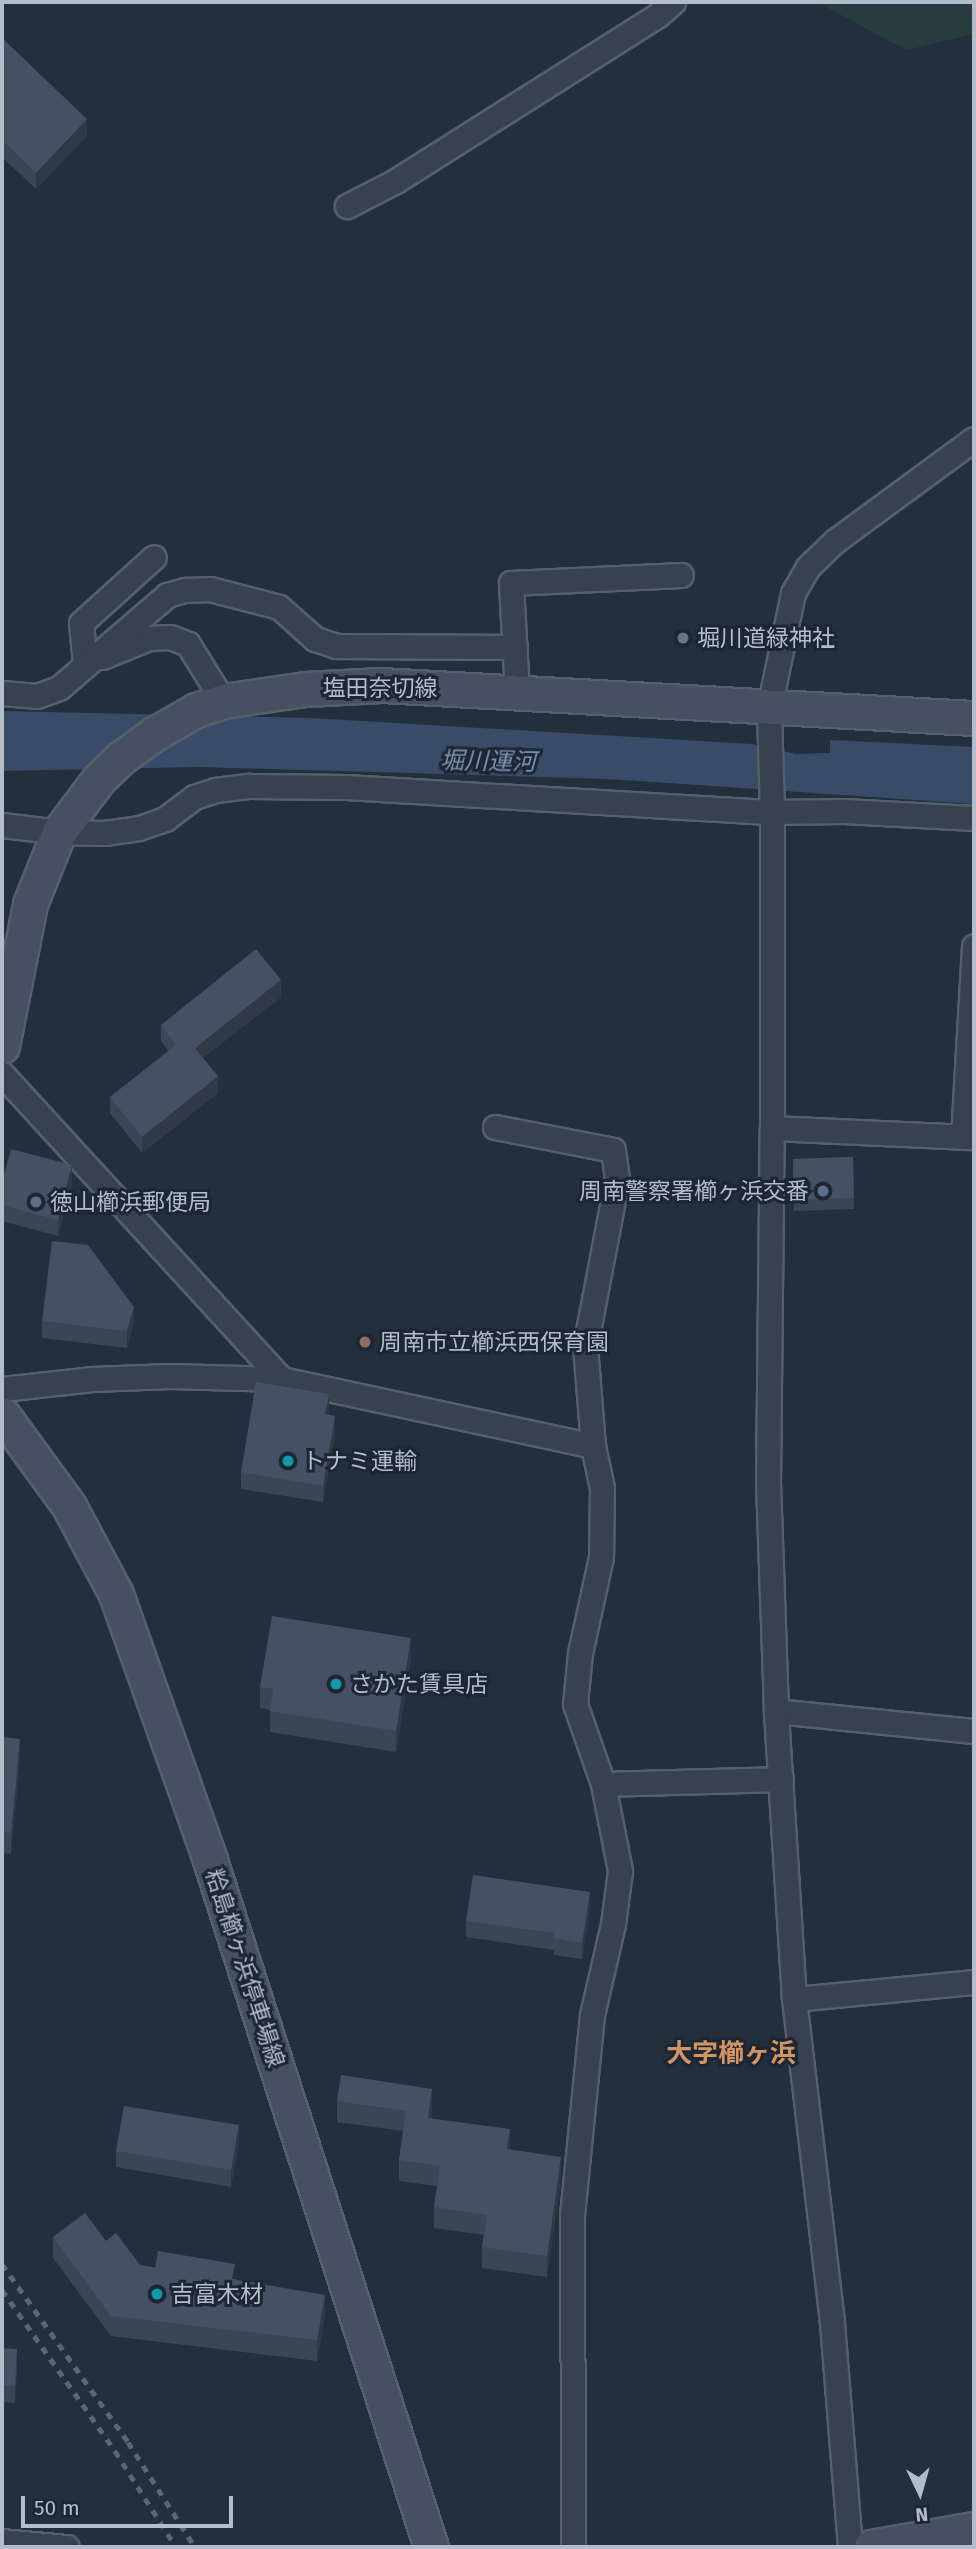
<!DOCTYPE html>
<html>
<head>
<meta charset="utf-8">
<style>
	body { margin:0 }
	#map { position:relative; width:976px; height:2549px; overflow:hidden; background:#242f3e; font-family:"Fira Sans","Noto Sans JP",sans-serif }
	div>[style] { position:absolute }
	.green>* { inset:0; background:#263c3f }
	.water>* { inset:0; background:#394c67 }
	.roads { filter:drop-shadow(2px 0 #565f6c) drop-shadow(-2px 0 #565f6c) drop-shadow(0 2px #565f6c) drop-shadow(0 -2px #565f6c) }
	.street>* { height:23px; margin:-11.5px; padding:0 11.5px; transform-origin:11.5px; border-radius:11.5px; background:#38414e }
	.secondary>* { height:33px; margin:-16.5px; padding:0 16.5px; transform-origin:16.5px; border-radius:16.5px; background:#465061 }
	.rail>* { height:5px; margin-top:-2.5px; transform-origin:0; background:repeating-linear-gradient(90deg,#5a6575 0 7px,transparent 0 14px) }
	.wall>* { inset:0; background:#3b4654 }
	.shaded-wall>* { inset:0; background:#303945 }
	.building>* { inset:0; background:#455162 }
	.dots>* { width:19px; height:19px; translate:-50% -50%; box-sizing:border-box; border:4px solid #1d2633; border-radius:50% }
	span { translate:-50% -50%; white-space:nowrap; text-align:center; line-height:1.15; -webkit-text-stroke:6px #1d2633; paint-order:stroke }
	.poi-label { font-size:23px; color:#b4bcc9 }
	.left { translate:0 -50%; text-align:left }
	.right { translate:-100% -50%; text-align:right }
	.street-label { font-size:23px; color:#b4bcc9 }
	.water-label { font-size:24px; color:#7c92b1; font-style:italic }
	.quarter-label { font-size:26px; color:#d59563; font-weight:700 }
	.frame { position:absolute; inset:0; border:4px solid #b4bcc9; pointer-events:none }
	.north { position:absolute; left:885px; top:2458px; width:70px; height:70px; -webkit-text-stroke:5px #1d2633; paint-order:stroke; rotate:175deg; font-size:19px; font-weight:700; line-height:28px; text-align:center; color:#b4bcc9 }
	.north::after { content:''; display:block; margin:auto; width:24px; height:32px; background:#b4bcc9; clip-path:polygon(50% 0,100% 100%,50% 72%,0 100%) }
	.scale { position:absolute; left:21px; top:2496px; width:212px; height:32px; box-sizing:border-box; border:4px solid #b4bcc9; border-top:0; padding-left:9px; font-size:21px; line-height:24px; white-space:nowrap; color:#b4bcc9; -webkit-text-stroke:5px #1d2633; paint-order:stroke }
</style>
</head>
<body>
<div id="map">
	<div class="green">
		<div style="clip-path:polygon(817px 2px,974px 2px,974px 34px,906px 50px)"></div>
	</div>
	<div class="water">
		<div style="clip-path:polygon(2px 711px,311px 718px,752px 744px,796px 754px,830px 753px,830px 740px,974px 747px,974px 804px,609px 779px,199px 767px,2px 771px)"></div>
	</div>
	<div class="roads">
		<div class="street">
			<div style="left:347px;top:206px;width:53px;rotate:-27.1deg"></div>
			<div style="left:394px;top:182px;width:312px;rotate:-32.3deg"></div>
			<div style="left:658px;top:15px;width:20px;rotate:-41deg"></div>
			<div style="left:102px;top:657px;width:51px;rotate:-22deg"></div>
			<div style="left:149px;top:638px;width:21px;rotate:-3deg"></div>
			<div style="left:170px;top:637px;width:19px;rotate:21deg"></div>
			<div style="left:188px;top:644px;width:67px;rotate:58.4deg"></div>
			<div style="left:85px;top:664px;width:41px;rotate:-95.6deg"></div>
			<div style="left:81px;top:623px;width:98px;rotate:-42.1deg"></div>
			<div style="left:517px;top:692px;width:109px;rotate:-93.2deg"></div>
			<div style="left:511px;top:583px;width:170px;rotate:-2.7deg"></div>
			<div style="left:2px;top:693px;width:35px;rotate:5deg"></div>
			<div style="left:37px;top:696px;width:23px;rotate:-20deg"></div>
			<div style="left:59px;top:688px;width:143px;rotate:-40.7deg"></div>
			<div style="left:167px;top:595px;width:19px;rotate:-16deg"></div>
			<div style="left:185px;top:590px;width:25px;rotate:-2deg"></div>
			<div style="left:210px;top:589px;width:71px;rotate:14.6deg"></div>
			<div style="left:279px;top:607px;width:48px;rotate:41.6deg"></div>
			<div style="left:315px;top:639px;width:22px;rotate:18deg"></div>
			<div style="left:336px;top:646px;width:179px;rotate:0.3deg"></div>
			<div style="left:2px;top:825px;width:57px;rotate:7deg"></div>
			<div style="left:59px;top:832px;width:45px;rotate:1.3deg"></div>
			<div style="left:104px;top:833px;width:35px;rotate:-8deg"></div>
			<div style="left:139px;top:828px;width:28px;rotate:-19deg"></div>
			<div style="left:165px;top:819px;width:36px;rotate:-37deg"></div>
			<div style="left:194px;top:797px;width:22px;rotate:-18deg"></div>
			<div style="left:215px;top:790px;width:35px;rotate:-7deg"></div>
			<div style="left:250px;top:786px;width:96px;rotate:0.6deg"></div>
			<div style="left:346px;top:787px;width:427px;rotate:3.4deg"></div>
			<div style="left:772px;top:812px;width:72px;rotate:-0.8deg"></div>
			<div style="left:844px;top:811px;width:130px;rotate:3.1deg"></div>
			<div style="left:2px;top:1074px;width:413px;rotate:47.5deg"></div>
			<div style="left:495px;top:1127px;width:120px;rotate:11deg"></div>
			<div style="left:613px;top:1150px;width:29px;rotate:82deg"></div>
			<div style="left:617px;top:1179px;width:170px;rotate:100.8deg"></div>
			<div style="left:585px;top:1346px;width:100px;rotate:85.4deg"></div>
			<div style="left:593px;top:1446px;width:43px;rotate:77.9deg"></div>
			<div style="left:602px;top:1488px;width:69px;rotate:90.8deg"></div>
			<div style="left:601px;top:1557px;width:98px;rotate:102.3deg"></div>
			<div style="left:580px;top:1653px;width:51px;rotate:95.6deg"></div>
			<div style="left:575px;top:1704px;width:85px;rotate:70.7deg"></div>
			<div style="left:603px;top:1784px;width:89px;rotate:78.9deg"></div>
			<div style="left:620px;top:1871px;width:53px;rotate:97.5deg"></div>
			<div style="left:613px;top:1924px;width:93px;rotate:103deg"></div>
			<div style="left:592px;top:2015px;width:200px;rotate:95.7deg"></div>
			<div style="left:572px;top:2214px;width:333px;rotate:89.8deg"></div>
			<div style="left:772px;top:1128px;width:202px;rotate:2.6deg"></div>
			<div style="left:963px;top:1137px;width:191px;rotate:-86.7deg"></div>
			<div style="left:2px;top:1389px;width:91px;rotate:-6.3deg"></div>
			<div style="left:92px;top:1379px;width:78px;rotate:-2.2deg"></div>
			<div style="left:170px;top:1376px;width:111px;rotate:1.5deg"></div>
			<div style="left:281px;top:1379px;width:319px;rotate:12.1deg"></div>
			<div style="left:776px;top:1711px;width:199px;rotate:5.8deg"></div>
			<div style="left:603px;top:1784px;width:178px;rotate:-1.6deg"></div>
			<div style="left:794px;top:1999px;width:181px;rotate:-5.4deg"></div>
			<div style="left:2px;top:2541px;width:65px;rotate:5.3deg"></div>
			<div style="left:850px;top:2547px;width:226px;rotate:-94.6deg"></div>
			<div style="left:832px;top:2322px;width:325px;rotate:-96.7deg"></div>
			<div style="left:794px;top:1999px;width:289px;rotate:-93.6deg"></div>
			<div style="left:776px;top:1711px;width:227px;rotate:-92deg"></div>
			<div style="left:768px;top:1484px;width:356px;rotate:-89.4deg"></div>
			<div style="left:772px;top:1128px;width:316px;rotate:-90deg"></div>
			<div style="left:772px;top:812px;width:104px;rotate:-91.7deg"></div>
			<div style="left:769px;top:708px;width:117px;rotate:-78.2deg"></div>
			<div style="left:793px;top:593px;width:30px;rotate:-60deg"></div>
			<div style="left:808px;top:567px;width:37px;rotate:-44deg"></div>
			<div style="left:835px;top:541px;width:172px;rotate:-36.3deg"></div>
		</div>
		<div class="secondary">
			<div style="left:2px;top:1046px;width:145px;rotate:-78.8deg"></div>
			<div style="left:30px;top:904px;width:78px;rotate:-68.1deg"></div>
			<div style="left:59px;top:832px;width:66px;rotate:-53deg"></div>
			<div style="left:99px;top:779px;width:30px;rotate:-44deg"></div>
			<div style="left:121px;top:758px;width:41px;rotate:-36deg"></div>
			<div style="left:154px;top:734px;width:48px;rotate:-29.7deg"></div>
			<div style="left:196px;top:710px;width:28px;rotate:-18deg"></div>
			<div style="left:223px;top:701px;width:83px;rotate:-8.3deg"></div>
			<div style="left:305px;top:689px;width:76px;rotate:-3deg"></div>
			<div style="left:381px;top:685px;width:594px;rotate:3.19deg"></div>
			<div style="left:2px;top:1414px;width:114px;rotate:53.9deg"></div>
			<div style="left:69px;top:1506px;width:100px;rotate:61.9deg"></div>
			<div style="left:116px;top:1594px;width:282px;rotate:70.5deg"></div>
			<div style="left:210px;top:1860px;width:722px;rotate:72.17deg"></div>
			<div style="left:871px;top:2547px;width:105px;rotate:-9.9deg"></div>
		</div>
	</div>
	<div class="rail">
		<div style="left:2px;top:2264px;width:218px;rotate:54.7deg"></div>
		<div style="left:128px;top:2442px;width:125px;rotate:57.5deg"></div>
		<div style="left:2px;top:2290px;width:197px;rotate:54.9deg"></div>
		<div style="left:115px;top:2451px;width:114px;rotate:57.6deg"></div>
	</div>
	<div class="wall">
		<div style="clip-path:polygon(2px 38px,87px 136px,36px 189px,2px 157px)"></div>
		<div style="clip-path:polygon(281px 997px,203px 1058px,218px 1093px,142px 1153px,110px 1113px,110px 1097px,168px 1051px,161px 1041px,161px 1025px)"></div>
		<div style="clip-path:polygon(853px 1157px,854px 1209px,794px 1211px,793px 1159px)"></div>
		<div style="clip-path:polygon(2px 1182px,72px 1182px,58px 1236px,2px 1221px)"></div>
		<div style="clip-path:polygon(42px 1321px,134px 1323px,127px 1348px,42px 1338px)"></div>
		<div style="clip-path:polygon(329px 1410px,328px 1415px,335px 1432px,323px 1502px,241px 1489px,241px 1472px)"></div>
		<div style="clip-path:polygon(411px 1659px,396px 1752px,270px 1732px,270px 1710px,260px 1708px,260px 1687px)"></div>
		<div style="clip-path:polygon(2px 1737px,20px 1760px,11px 1854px,2px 1853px)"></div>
		<div style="clip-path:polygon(590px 1908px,582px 1959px,554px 1955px,554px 1950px,466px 1937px,466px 1921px)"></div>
		<div style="clip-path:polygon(337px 2101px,432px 2110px,431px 2118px,510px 2150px,561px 2178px,547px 2277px,482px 2268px,482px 2247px,484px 2235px,434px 2228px,434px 2207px,437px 2186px,399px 2181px,399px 2160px,403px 2131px,337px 2122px)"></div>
		<div style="clip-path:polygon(239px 2142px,231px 2187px,116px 2167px,116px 2151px)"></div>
		<div style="clip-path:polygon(53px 2237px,106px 2241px,140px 2265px,235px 2279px,325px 2315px,317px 2361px,111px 2336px,53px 2258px)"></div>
		<div style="clip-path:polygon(2px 2348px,17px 2365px,15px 2403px,2px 2402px)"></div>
	</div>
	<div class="shaded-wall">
		<div style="clip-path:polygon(87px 119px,87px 136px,36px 189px,36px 173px)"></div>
		<div style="clip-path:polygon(281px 980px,281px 997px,195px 1064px,195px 1048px)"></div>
		<div style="clip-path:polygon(218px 1076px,218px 1093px,142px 1153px,142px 1137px)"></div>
		<div style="clip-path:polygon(72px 1165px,72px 1182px,58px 1236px,58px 1220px)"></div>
		<div style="clip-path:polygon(134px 1307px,134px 1323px,127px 1348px,127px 1331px)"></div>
		<div style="clip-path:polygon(329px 1394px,329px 1410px,325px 1430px,325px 1414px)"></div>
		<div style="clip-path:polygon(335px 1416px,335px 1432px,323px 1502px,323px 1486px)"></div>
		<div style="clip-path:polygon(411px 1638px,411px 1659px,396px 1752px,396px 1731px)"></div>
		<div style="clip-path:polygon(20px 1739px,20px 1760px,11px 1854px,11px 1833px)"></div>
		<div style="clip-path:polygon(590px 1892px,590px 1908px,582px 1959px,582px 1943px)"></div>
		<div style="clip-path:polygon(432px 2089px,432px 2110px,428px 2139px,428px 2118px)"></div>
		<div style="clip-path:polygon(239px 2125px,239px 2142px,231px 2187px,231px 2170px)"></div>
		<div style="clip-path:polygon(510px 2129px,510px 2150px,507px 2149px)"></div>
		<div style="clip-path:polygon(561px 2157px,561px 2178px,547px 2277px,547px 2256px)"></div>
		<div style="clip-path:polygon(325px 2295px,325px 2315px,317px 2361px,317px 2340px)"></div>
		<div style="clip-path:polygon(17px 2349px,17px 2365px,15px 2403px,15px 2386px)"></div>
	</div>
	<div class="building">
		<div style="clip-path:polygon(2px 38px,87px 119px,36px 173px,2px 140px)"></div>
		<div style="clip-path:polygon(256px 949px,281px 980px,195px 1048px,218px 1076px,142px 1137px,110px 1097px,176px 1045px,161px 1025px)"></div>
		<div style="clip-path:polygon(11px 1149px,72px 1165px,58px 1220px,2px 1205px,2px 1182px)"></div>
		<div style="clip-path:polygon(853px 1157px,854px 1198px,794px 1200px,793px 1159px)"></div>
		<div style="clip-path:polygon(52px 1241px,88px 1245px,134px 1307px,127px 1331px,42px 1321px)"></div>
		<div style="clip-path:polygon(256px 1382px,329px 1394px,325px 1414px,335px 1416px,323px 1486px,241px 1472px)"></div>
		<div style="clip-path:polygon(272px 1616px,411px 1638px,396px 1731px,270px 1711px,273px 1689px,260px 1687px)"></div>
		<div style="clip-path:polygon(2px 1737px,20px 1739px,11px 1833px,2px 1832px)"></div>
		<div style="clip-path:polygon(473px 1875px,590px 1892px,582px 1943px,554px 1938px,555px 1933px,466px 1921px)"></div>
		<div style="clip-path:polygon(341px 2075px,432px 2089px,428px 2118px,510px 2129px,507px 2149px,561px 2157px,547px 2256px,482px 2247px,487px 2215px,434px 2207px,440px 2166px,399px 2160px,406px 2111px,337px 2101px)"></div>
		<div style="clip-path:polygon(124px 2106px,239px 2125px,231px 2170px,116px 2151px)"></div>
		<div style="clip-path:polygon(85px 2213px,106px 2241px,116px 2233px,140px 2265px,155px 2268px,158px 2251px,235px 2264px,232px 2279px,325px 2295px,317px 2340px,111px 2316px,53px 2237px)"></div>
		<div style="clip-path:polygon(2px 2348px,17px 2349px,15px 2386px,2px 2385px)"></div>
	</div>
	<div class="dots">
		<div style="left:683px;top:638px;background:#6b7280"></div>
		<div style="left:823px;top:1191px;background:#5c6f8a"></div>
		<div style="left:36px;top:1202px;background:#5c6f8a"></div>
		<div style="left:365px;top:1342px;background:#8d6e63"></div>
		<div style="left:288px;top:1461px;background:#0f9aa8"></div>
		<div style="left:336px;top:1684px;background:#0f9aa8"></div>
		<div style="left:157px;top:2294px;background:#0f9aa8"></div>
	</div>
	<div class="poi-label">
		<span class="left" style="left:697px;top:638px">堀川道緑神社</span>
		<span class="right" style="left:809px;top:1191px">周南警察署櫛ヶ浜交番</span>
		<span class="left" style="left:50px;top:1202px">徳山櫛浜郵便局</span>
		<span class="left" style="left:379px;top:1342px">周南市立櫛浜西保育園</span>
		<span class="left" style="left:302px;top:1461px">トナミ運輸</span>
		<span class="left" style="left:350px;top:1684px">さかた賃具店</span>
		<span class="left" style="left:171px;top:2294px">吉富木材</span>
	</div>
	<div class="street-label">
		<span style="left:380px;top:688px">塩田奈切線</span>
		<span style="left:245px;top:1968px;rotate:72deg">粭島櫛ヶ浜停車場線</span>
	</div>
	<div class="water-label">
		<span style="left:488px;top:762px;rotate:1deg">堀川運河</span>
	</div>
	<div class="quarter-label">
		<span style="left:731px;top:2054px">大字櫛ヶ浜</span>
	</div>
	<div class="frame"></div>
	<div class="north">N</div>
	<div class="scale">50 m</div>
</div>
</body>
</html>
